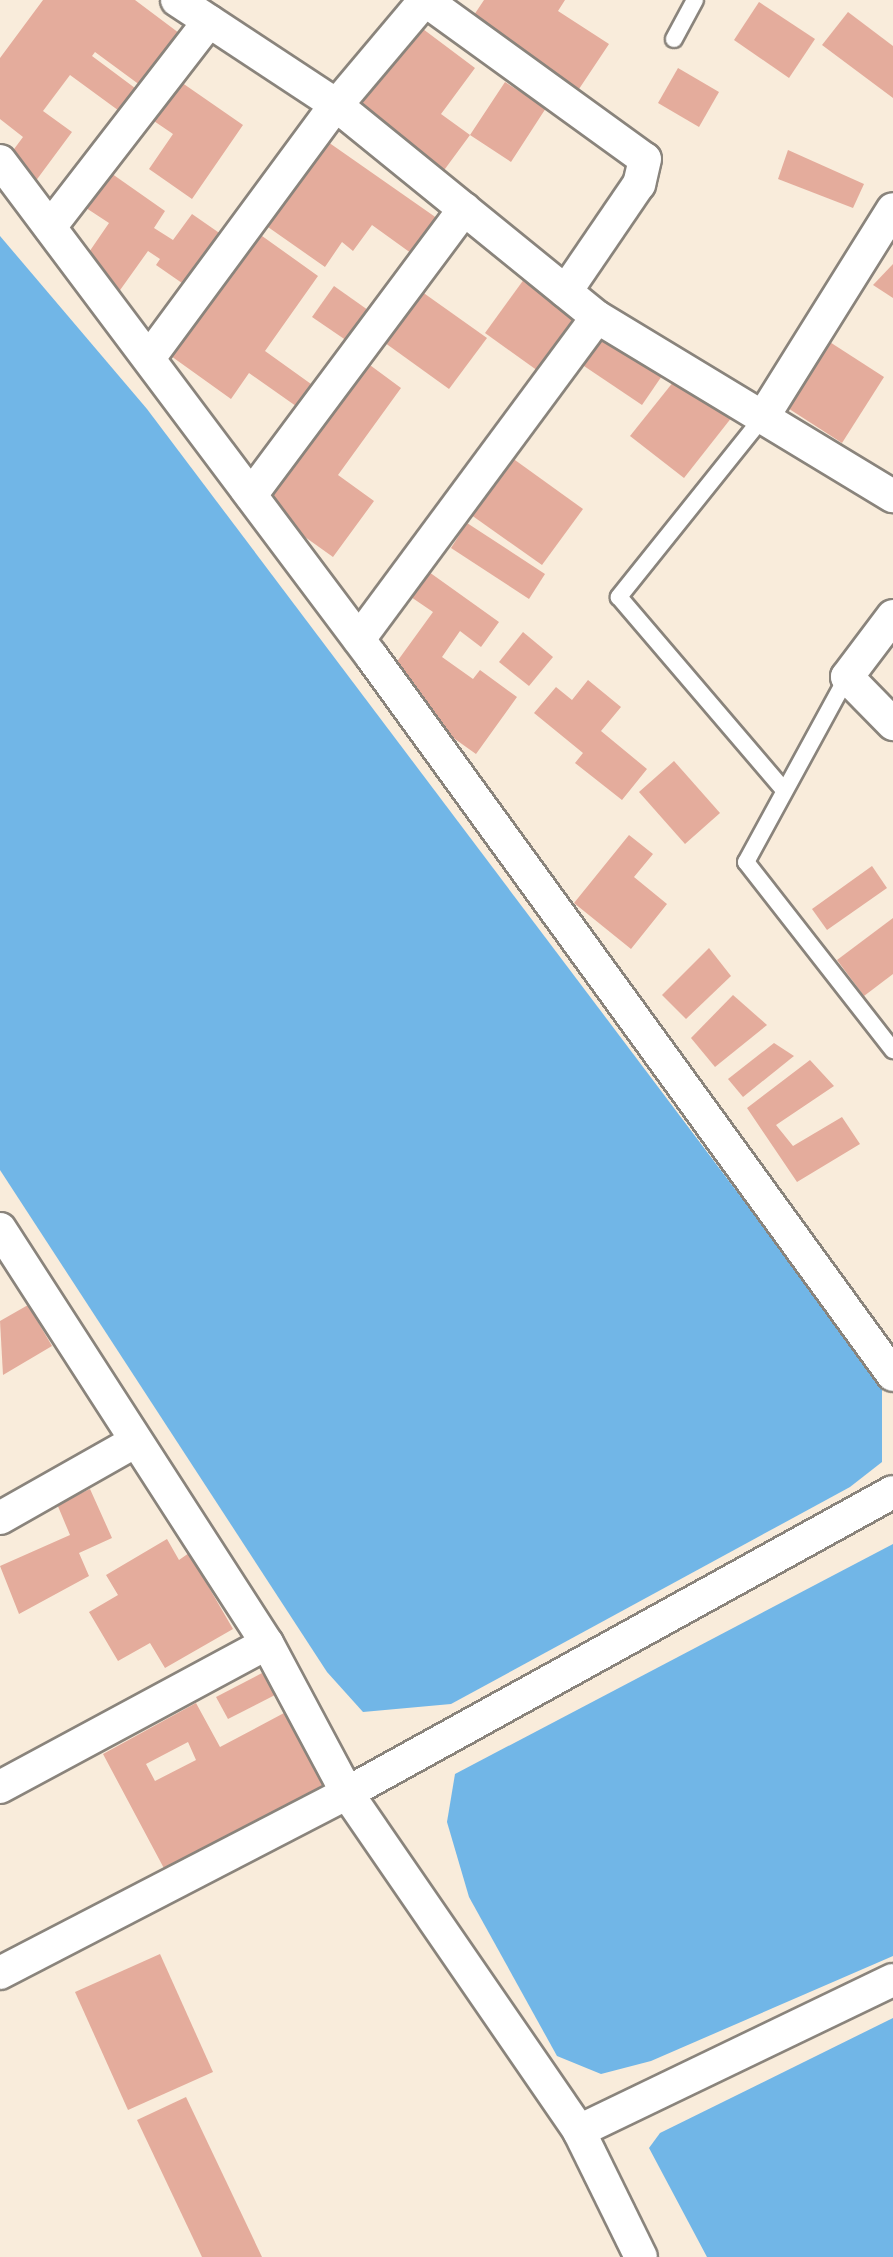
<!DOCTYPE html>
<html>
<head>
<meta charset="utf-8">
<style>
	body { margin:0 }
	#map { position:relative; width:893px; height:2257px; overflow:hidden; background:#f9ecdb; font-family:Alegreya,serif }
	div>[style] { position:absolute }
	.water>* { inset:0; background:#71b6e7 }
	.building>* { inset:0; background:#e4ac9c }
	.roads { filter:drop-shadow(2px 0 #8a847c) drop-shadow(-2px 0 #8a847c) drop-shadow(0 2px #8a847c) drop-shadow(0 -2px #8a847c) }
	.service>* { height:16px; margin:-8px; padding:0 8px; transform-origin:8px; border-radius:8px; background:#fff }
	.minor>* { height:32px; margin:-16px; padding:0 16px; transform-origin:16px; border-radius:16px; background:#fff }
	span { translate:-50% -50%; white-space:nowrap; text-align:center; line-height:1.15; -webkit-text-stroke:8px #fdfcf7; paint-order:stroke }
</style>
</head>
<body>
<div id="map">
	<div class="water">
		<div style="clip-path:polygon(0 236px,147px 409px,882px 1384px,882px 1462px,850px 1487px,451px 1704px,363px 1712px,327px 1672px,0 1170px)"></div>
		<div style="clip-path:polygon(893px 1544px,893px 1956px,651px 2061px,601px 2074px,557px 2056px,469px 1897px,447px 1822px,455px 1774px)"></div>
		<div style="clip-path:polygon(893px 2018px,893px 2257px,707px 2257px,649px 2148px,660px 2133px)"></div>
	</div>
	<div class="building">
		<div style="clip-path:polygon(43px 0,135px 0,187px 39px,148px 91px,95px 52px,92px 56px,143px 94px,126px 116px,70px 75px,43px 111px,72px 132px,32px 186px,3px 164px,23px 137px,0 119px,0 58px)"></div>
		<div style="clip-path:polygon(484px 0,565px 0,558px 11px,609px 44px,579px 89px,472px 18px)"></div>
		<div style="clip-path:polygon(759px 2px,815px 39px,789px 78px,734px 40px)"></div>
		<div style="clip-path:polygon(848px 12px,893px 46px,893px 98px,822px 45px)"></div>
		<div style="clip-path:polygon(415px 23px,475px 68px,441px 114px,470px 135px,505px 82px,546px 108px,511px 162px,470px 135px,442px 173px,352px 105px)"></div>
		<div style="clip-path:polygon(678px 68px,719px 92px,699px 127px,658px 103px)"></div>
		<div style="clip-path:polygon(178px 80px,243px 125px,192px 199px,149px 169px,173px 134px,151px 119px)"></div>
		<div style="clip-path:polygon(318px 135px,441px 221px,415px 256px,372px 225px,353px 251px,342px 242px,325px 267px,258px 220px)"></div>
		<div style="clip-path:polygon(788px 150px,864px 184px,853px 208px,778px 179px)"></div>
		<div style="clip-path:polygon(108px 171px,165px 211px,154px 228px,173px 240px,192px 214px,228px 239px,192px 290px,156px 265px,160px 259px,148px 251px,118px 293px,85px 258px,109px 223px,83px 206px)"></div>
		<div style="clip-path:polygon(251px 228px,318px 276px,265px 351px,318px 389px,303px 411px,249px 373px,231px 399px,164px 351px)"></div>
		<div style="clip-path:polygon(893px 264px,893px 298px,873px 285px)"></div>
		<div style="clip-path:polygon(530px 271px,590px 314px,545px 376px,485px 333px)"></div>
		<div style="clip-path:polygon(334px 286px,375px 315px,353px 345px,312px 317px)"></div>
		<div style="clip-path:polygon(418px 289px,487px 338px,449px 389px,381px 340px)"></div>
		<div style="clip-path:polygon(605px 328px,666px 370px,642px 405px,581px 364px)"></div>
		<div style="clip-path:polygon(822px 337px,884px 377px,842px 443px,780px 403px)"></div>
		<div style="clip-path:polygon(359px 357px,401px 388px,338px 475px,374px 501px,333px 557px,270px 512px,261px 491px)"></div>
		<div style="clip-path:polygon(678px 376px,732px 417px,684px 478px,630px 436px)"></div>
		<div style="clip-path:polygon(508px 455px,583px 509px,542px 565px,467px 512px)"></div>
		<div style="clip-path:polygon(467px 523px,545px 574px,529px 599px,451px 548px)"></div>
		<div style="clip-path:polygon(429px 572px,499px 622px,481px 647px,460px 631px,442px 657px,473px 679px,480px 670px,517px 697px,476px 754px,438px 727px,388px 674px,433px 612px,411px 597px)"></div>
		<div style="clip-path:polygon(523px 632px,553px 657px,529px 686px,499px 662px)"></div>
		<div style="clip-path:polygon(588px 680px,621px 707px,601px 731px,647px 769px,622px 800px,575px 763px,583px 753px,534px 713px,556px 687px,572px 700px)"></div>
		<div style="clip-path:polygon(674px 761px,720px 813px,685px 844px,639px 792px)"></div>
		<div style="clip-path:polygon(629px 835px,653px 854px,634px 877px,667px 904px,631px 949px,574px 903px)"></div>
		<div style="clip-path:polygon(872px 866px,887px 888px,827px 930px,812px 909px)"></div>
		<div style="clip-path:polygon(893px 918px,893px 974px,864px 996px,837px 960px)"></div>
		<div style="clip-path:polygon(709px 948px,731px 976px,686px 1019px,662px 995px)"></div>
		<div style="clip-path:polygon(733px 995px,767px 1025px,715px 1067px,691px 1038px)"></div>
		<div style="clip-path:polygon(774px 1043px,794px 1056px,743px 1097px,728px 1079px)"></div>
		<div style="clip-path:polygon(810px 1060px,834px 1086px,776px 1125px,793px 1146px,842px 1117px,860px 1144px,797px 1182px,747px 1108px)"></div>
		<div style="clip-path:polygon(28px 1305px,52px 1346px,3px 1375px,0 1321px)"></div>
		<div style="clip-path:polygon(90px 1489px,112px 1538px,79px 1553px,89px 1576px,19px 1614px,0 1566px,70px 1535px,57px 1504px)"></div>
		<div style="clip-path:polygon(167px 1539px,179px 1560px,189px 1553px,233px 1629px,165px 1668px,150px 1643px,118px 1661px,89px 1612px,118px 1595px,106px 1575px)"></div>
		<div style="clip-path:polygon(262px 1673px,275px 1695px,228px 1719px,216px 1697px)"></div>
		<div style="clip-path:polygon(evenodd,196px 1703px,220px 1747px,284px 1713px,326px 1790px,167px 1874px,103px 1754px,196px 1703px,188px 1742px,196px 1760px,155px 1781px,146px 1764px,188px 1742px)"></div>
		<div style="clip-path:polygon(160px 1954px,213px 2072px,128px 2110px,75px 1992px)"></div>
		<div style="clip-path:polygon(186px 2097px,262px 2257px,202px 2257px,137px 2120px)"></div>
	</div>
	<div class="roads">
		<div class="service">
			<div style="left:674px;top:39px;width:44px;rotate:-61.7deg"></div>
			<div style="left:763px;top:417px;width:231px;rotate:128.7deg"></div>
			<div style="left:619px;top:597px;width:253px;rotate:49.5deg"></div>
			<div style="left:847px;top:677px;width:211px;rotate:118.6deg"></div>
			<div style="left:746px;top:862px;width:239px;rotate:52deg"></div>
		</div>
		<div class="minor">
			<div style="left:177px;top:0;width:191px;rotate:33.4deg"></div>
			<div style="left:336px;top:105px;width:336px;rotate:39.1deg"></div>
			<div style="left:597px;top:317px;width:346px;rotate:31.2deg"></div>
			<div style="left:425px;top:0;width:271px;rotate:35.9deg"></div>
			<div style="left:645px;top:159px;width:26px;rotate:103deg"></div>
			<div style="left:639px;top:184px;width:130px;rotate:124.3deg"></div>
			<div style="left:0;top:161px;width:620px;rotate:53.13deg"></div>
			<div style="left:372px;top:657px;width:887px;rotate:54.03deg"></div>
			<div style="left:50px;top:227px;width:260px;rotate:-52.3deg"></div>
			<div style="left:149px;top:358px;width:303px;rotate:-53.6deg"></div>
			<div style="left:329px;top:114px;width:149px;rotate:-49.9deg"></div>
			<div style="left:763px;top:417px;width:245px;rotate:-58deg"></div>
			<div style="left:251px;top:495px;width:357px;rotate:-53.3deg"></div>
			<div style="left:893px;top:616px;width:76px;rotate:127deg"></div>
			<div style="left:847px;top:677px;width:66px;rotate:45.6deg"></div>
			<div style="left:359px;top:639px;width:400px;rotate:-53.5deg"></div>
			<div style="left:0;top:1229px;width:493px;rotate:57.2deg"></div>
			<div style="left:267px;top:1643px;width:170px;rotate:61.9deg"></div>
			<div style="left:347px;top:1793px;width:410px;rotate:55.5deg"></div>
			<div style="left:579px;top:2131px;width:140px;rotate:63.8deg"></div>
			<div style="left:0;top:1518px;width:156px;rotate:-29.5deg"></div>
			<div style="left:0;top:1787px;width:303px;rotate:-28.3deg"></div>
			<div style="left:0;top:1973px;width:391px;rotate:-27.4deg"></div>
			<div style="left:347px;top:1793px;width:623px;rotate:-28.87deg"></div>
			<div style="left:579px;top:2131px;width:348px;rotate:-25.7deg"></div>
		</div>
	</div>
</div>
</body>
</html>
